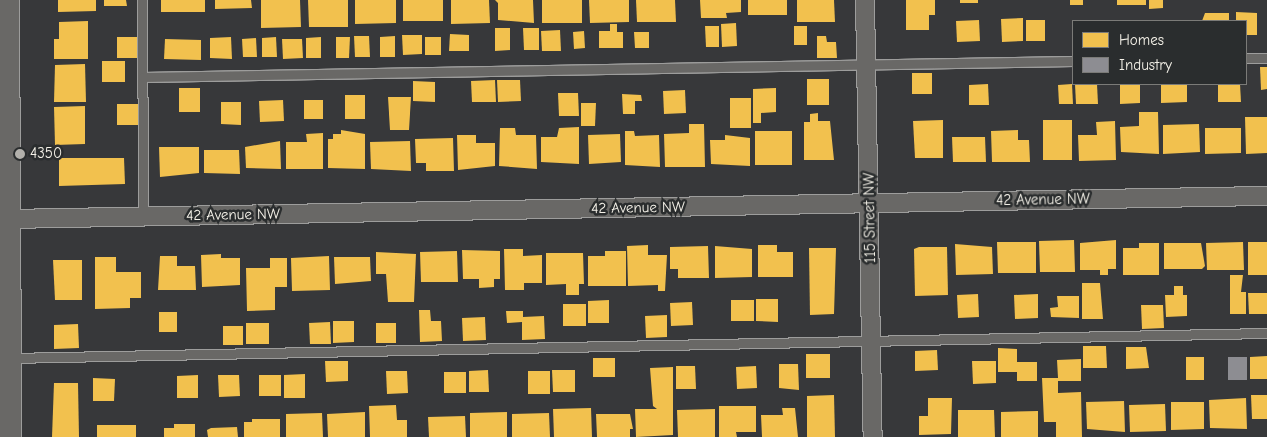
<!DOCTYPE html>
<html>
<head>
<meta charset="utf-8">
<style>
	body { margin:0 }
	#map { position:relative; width:1267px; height:437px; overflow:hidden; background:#37383a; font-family:"Comic Neue",sans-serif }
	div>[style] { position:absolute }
	.homes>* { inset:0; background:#f2c14e }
	.industry>* { inset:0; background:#8d8d92 }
	.roads { filter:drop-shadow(1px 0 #9d9d9c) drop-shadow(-1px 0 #9d9d9c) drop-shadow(0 1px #9d9d9c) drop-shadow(0 -1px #9d9d9c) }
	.service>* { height:9px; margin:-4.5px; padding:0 4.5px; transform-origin:4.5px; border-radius:4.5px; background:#696866 }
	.minor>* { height:18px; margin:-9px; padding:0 9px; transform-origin:9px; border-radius:9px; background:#696866 }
	.tertiary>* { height:21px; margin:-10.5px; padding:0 10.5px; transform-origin:10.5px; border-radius:10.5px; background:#696866 }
	.dots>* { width:14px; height:14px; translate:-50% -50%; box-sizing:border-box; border:2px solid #2a2d2e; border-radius:50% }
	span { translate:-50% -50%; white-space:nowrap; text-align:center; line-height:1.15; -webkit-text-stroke:5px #2a2d2e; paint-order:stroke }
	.poi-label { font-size:15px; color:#f4f1e8 }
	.left { translate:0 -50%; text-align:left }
	.street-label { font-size:15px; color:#f4f1e8 }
	.legend { position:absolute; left:1072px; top:20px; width:175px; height:65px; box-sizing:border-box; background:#2a2d2e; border:1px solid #7b7b78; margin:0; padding:6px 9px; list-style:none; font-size:15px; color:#f4f1e8 }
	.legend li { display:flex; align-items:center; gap:10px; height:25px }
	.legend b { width:25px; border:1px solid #7b7b78 }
</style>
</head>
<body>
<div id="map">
	<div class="homes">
		<div style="clip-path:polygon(58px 0,96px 0,96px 11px,58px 12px)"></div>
		<div style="clip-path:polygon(104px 0,126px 0,127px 6px,104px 6px)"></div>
		<div style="clip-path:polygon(161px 0,205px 0,205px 12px,161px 12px)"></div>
		<div style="clip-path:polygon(215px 0,251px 0,252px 8px,215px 9px)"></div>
		<div style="clip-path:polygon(261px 0,300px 0,301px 27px,261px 28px)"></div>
		<div style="clip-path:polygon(308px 0,348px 0,348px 27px,309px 27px)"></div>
		<div style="clip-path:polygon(355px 0,396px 0,396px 23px,355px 24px)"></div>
		<div style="clip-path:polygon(403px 0,443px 0,443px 21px,403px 21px)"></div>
		<div style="clip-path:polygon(451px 0,489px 0,490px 23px,451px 24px)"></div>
		<div style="clip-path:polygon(495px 0,533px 0,534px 23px,498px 20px,498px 3px)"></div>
		<div style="clip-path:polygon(542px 0,582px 0,582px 23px,542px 23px)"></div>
		<div style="clip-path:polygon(589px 0,629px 0,629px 22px,590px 23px)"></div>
		<div style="clip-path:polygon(636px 0,675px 0,676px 22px,637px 22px)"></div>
		<div style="clip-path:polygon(700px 0,741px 0,741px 12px,726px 13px,727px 18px,701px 18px)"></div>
		<div style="clip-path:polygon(748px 0,787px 0,787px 15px,748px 15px)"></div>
		<div style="clip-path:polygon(797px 0,834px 0,835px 22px,797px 22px)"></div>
		<div style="clip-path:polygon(906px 0,935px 0,935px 15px,929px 15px,929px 30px,906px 30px)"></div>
		<div style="clip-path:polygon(960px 0,978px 0,978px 3px,960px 3px)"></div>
		<div style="clip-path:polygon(1070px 0,1083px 0,1083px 5px,1070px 5px)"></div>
		<div style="clip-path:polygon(1117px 0,1146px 0,1146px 5px,1117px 5px)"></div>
		<div style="clip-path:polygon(1149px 0,1163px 0,1163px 8px,1149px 9px)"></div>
		<div style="clip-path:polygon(1236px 12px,1257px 13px,1257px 35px,1246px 35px,1246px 21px,1236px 21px)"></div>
		<div style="clip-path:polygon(1205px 13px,1229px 13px,1229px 21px,1202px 21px)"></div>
		<div style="clip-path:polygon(1023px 18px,1023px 41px,1002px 42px,1001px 19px)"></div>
		<div style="clip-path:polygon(979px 20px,980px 41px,957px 42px,956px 21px)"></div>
		<div style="clip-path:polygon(1026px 20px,1045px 20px,1045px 41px,1026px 41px)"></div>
		<div style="clip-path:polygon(88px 21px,88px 59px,54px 59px,54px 39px,59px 39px,59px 22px)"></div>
		<div style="clip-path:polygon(736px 23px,737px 46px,722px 47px,721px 24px)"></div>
		<div style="clip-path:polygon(610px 24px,617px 24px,617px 32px,623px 32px,623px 48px,599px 48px,599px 31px,610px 31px)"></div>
		<div style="clip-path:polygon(705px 26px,719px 26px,719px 47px,706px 47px)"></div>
		<div style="clip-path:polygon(794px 26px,807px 26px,807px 45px,794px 45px)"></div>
		<div style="clip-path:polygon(495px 28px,510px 28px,510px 50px,495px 51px)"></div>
		<div style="clip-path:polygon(523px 28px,539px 28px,539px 50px,524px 50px)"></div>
		<div style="clip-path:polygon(560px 30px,561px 51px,542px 51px,541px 31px)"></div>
		<div style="clip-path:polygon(584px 31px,585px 48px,574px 49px,573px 32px)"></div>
		<div style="clip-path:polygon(634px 32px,649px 32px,649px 48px,635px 48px)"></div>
		<div style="clip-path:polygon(450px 34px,469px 35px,469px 51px,449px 51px)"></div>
		<div style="clip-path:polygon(402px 35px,422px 35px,422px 54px,403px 55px)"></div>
		<div style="clip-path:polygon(354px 36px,369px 36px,370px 57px,355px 57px)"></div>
		<div style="clip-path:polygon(395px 36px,395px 57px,380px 57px,380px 37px)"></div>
		<div style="clip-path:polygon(817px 36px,826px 36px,827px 42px,836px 42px,837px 58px,817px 58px)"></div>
		<div style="clip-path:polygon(117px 37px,140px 37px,140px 58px,117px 58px)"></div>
		<div style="clip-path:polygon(231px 37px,232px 59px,210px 58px,210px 38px)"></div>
		<div style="clip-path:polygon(276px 37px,277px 57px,262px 57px,262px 38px)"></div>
		<div style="clip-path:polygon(321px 37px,321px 58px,306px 58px,306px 38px)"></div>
		<div style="clip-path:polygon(336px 37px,350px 37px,349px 58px,336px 58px)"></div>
		<div style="clip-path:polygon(425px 37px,441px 37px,441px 55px,425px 55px)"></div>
		<div style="clip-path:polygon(256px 38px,257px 57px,243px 57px,242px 39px)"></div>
		<div style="clip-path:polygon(165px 39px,201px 40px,201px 60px,164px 59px)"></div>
		<div style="clip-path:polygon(282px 39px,302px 39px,303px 58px,283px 59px)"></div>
		<div style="clip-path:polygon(102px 61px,125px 61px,125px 82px,102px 82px)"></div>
		<div style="clip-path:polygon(85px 64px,86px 102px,54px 102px,55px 65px)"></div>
		<div style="clip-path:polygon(1260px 67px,1267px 67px,1267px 89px,1261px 90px)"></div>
		<div style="clip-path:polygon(912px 73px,932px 73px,932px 94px,912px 94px)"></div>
		<div style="clip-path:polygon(807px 79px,829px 79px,829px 105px,807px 105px)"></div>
		<div style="clip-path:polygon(495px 80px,496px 102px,472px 102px,471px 81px)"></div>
		<div style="clip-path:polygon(497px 80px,520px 80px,521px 101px,498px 102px)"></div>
		<div style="clip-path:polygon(413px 81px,435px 82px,435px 102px,413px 101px)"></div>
		<div style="clip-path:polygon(988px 84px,989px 105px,969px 105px,969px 85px)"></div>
		<div style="clip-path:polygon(1072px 84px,1073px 104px,1059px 104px,1058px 85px)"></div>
		<div style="clip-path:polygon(1075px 84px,1097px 84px,1098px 104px,1076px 104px)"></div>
		<div style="clip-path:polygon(1120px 84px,1140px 84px,1140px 103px,1120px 104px)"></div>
		<div style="clip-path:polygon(1161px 84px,1187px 84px,1187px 102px,1161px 103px)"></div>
		<div style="clip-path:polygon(1218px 84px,1240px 84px,1241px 102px,1218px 102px)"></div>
		<div style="clip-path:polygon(179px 88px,200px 88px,200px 112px,179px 112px)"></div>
		<div style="clip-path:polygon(776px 88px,776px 112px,761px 113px,761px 123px,753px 123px,753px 89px)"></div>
		<div style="clip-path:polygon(685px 90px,686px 113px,664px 114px,663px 91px)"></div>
		<div style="clip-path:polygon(558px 93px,578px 93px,579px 116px,559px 116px)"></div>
		<div style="clip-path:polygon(622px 94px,641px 95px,642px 101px,635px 101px,635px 114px,623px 114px)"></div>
		<div style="clip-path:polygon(345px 95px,365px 95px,365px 119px,345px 119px)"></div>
		<div style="clip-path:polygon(388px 97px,411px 97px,409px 130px,390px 130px)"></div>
		<div style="clip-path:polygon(730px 98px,751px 98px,751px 128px,730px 128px)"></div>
		<div style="clip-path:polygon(283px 100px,284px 121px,260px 122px,259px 101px)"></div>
		<div style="clip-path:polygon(304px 100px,323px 100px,323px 119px,304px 119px)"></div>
		<div style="clip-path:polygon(221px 102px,241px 102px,241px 125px,221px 124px)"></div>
		<div style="clip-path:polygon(581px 103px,596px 103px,595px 126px,581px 126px)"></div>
		<div style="clip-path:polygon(117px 104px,140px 104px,140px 125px,117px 125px)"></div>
		<div style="clip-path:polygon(85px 106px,85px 144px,55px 145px,54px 107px)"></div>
		<div style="clip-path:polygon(1139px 112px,1158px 112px,1159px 154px,1121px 152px,1120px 127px,1139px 126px)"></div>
		<div style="clip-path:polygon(818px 113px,818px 121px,830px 121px,834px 160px,804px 160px,804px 122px,810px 122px,810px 114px)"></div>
		<div style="clip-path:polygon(1245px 117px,1267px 117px,1267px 153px,1246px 154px)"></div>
		<div style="clip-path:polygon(943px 120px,943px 158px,915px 158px,913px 121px)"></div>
		<div style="clip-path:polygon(1043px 120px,1072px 120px,1072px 160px,1043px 160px)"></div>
		<div style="clip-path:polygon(1115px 121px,1116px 160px,1079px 161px,1078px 135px,1097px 135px,1096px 122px)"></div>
		<div style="clip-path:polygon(689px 124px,704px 124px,705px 167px,665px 167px,664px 134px,689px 133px)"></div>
		<div style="clip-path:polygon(1199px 124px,1200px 152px,1163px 154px,1163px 125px)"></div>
		<div style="clip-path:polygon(579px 127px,579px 164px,541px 162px,541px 137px,557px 137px,559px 128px)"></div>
		<div style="clip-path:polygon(500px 128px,515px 128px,516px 135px,536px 135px,537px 169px,499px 166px)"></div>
		<div style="clip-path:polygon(1205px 128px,1241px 128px,1241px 153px,1205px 154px)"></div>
		<div style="clip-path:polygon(341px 130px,365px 134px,365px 169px,328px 168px,328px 139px,333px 139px,333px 134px,341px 134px)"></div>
		<div style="clip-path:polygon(1018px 130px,1018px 140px,1029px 140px,1030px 162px,992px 162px,991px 131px)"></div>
		<div style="clip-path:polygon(625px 131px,634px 131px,635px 136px,659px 135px,660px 167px,625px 165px)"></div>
		<div style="clip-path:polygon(755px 131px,792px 131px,792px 165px,755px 165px)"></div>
		<div style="clip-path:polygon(323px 133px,323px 169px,286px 169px,286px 142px,307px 142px,306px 134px)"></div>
		<div style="clip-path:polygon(620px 134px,621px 162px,589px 164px,588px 135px)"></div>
		<div style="clip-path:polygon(457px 135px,476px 135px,476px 143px,495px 143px,495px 166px,458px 170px)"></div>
		<div style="clip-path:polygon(725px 135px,750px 138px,750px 166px,711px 164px,710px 140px,725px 140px)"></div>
		<div style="clip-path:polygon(952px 137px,985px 137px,986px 162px,953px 162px)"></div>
		<div style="clip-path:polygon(453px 138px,454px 171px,426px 171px,426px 163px,416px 163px,415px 139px)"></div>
		<div style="clip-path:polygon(280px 141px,281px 169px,246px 168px,245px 147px)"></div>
		<div style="clip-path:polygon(410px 141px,411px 171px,371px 169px,370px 142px)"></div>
		<div style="clip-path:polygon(159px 147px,199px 147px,199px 173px,160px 177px)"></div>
		<div style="clip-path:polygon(204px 150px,239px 150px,240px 174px,204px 173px)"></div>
		<div style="clip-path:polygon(59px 158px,124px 158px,125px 184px,59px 186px)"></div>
		<div style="clip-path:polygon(1074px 240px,1075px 272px,1040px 272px,1039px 241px)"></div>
		<div style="clip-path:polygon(1116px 240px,1116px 269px,1108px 269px,1108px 275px,1100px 275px,1100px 270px,1080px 270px,1080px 243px)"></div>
		<div style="clip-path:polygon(997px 242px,1036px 242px,1036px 273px,998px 273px)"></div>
		<div style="clip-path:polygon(1243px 242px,1244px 270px,1207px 270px,1206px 243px)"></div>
		<div style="clip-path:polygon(1248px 242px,1267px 242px,1267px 275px,1248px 275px)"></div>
		<div style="clip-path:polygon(1139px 243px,1159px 243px,1159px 275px,1123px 275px,1123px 248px,1139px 248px)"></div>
		<div style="clip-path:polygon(1164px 243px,1201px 243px,1205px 266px,1202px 269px,1164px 269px)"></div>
		<div style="clip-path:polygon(955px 244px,992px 247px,993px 274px,956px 275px)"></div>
		<div style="clip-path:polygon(648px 245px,648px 255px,667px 255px,665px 291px,658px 291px,658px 285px,628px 286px,627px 246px)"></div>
		<div style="clip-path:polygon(758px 245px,777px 245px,777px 252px,793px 252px,793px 277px,758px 277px)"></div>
		<div style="clip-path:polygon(708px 246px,709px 278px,678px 278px,678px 269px,670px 269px,670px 247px)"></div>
		<div style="clip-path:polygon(715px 246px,752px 249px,752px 277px,715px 278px)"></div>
		<div style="clip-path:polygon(919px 247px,947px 247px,948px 295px,915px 296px,914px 249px)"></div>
		<div style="clip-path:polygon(809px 248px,836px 248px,834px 314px,810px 315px)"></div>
		<div style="clip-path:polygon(504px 249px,523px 249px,523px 256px,542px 255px,542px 283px,524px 283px,524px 290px,505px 290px)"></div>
		<div style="clip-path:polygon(462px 250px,500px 251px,500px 279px,494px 279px,494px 287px,479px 288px,479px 279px,463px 279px)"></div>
		<div style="clip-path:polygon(457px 251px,458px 282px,421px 282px,420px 252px)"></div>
		<div style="clip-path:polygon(605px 251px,626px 251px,626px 286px,588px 286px,588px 256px,605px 256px)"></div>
		<div style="clip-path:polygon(376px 252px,416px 254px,414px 302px,388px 302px,386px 274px,376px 274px)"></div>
		<div style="clip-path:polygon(546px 253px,583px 253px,584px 284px,579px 284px,579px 295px,566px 295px,566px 284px,546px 285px)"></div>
		<div style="clip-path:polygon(221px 254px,221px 258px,240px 258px,240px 285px,202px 287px,201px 255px)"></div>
		<div style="clip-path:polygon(160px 256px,177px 256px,177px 266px,195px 266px,196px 290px,158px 290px)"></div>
		<div style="clip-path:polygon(329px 256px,330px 290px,292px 291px,291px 258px)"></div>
		<div style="clip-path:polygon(95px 257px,116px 257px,116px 272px,141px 272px,141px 298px,130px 298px,130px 308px,95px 309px)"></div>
		<div style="clip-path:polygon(334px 257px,370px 257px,371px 281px,335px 284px)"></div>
		<div style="clip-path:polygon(270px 258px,287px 258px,287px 287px,275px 287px,275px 310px,247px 311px,246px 268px,270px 268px)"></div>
		<div style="clip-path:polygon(53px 260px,82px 260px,82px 300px,55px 300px)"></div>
		<div style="clip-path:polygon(1230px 275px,1243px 275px,1241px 292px,1246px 292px,1246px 314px,1230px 314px)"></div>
		<div style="clip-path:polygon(1082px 283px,1100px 283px,1103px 319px,1082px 319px)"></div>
		<div style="clip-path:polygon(1174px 286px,1183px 286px,1183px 295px,1187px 295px,1187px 316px,1166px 317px,1165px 295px,1174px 295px)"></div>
		<div style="clip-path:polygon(1248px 293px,1267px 293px,1267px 314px,1249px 314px)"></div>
		<div style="clip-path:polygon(978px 294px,979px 317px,958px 318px,957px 295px)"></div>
		<div style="clip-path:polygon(1038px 294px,1038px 318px,1015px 319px,1014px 295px)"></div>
		<div style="clip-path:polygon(1057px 296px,1079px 296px,1079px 318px,1051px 317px,1050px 308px,1058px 307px)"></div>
		<div style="clip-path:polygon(756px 299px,778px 299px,778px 322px,756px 321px)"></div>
		<div style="clip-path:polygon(609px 300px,609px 323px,588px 323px,588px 301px)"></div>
		<div style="clip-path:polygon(731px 300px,754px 300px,754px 321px,731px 321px)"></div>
		<div style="clip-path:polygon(692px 302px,693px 325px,671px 326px,670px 303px)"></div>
		<div style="clip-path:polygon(563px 304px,586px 304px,586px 326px,563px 326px)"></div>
		<div style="clip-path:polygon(1141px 305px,1163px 305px,1164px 328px,1142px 329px)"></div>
		<div style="clip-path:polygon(419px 310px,430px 310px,431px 321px,441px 321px,442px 341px,420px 342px)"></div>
		<div style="clip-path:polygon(506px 311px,523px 311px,523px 317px,544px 316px,545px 339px,522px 340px,522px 322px,507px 323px)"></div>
		<div style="clip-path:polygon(159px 312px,177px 312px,177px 332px,159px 332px)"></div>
		<div style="clip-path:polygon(667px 315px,667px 337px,646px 338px,645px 316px)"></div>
		<div style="clip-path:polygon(485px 317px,486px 340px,463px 341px,462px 318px)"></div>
		<div style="clip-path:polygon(333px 321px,354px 321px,354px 342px,333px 343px)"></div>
		<div style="clip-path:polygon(330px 322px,331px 344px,310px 344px,309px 323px)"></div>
		<div style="clip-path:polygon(246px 323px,269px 323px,269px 344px,246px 344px)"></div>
		<div style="clip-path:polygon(376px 323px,396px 323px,396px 343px,376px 343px)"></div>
		<div style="clip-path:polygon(78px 324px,79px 348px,54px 349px,54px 325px)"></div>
		<div style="clip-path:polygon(223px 326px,243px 326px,243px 345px,223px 345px)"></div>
		<div style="clip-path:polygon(1083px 346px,1106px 346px,1107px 368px,1083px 368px)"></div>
		<div style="clip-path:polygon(1126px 347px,1146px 347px,1149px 368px,1126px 369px)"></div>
		<div style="clip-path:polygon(998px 348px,1017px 349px,1017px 362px,1037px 362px,1037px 381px,1017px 381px,1017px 372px,998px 372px)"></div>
		<div style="clip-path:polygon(937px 350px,938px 370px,915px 371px,915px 351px)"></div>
		<div style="clip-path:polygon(806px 354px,830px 354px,830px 378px,806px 378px)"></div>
		<div style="clip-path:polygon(1267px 356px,1267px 379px,1250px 379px,1250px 357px)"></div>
		<div style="clip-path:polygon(1186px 357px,1204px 357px,1204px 380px,1186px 380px)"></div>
		<div style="clip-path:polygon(593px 358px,615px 358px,615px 377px,593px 377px)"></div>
		<div style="clip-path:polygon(1081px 359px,1081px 381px,1058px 381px,1058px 393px,1081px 392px,1082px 437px,1056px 437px,1056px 422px,1044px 422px,1042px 378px,1058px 378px,1057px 360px)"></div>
		<div style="clip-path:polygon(325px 361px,348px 361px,348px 381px,326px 382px)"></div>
		<div style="clip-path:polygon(972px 361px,996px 361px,996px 383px,973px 384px)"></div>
		<div style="clip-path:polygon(779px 364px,798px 364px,799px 390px,779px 388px)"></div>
		<div style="clip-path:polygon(676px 366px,695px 366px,696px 389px,676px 389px)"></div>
		<div style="clip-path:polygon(756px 366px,757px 388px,737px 389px,736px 367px)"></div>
		<div style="clip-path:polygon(673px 367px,673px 435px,636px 437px,635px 409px,657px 409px,653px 406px,650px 368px)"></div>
		<div style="clip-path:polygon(488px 370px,489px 392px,469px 392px,469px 371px)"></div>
		<div style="clip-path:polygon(552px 370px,575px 370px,575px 392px,553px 392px)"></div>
		<div style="clip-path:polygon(386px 371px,407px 371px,408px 393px,387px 394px)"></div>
		<div style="clip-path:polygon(528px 371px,550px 371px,550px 394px,528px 394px)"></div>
		<div style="clip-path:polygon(444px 372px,466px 372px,466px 393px,444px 393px)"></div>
		<div style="clip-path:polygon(305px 374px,305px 398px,284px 398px,284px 375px)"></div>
		<div style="clip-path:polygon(198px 375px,198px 398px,177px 398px,177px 376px)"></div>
		<div style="clip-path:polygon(218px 375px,239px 375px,240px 396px,219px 397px)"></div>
		<div style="clip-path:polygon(259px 375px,281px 375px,281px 396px,259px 396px)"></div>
		<div style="clip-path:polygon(93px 378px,115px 379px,114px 401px,93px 401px)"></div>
		<div style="clip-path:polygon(54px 383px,78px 383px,79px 437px,52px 437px)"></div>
		<div style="clip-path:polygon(834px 395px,835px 437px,807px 437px,807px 396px)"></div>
		<div style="clip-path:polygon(1251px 395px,1267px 395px,1267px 419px,1252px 419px)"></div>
		<div style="clip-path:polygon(928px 398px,952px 398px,951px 434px,919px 435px,919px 416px,928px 416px)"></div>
		<div style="clip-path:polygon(1246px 398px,1247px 429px,1210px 428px,1209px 400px)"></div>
		<div style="clip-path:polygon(1124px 401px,1125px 432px,1087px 429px,1086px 402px)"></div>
		<div style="clip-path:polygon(1171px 402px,1204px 402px,1204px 429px,1171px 430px)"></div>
		<div style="clip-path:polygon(1165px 404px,1166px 431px,1130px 432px,1129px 405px)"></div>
		<div style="clip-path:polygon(396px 405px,397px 420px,407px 420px,407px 437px,370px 437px,369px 406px)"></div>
		<div style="clip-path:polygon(719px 406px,756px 406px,756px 432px,736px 432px,737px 437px,719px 437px)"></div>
		<div style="clip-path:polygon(591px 408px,592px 437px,554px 437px,553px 409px)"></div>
		<div style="clip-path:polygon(782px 408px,795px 408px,798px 437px,762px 437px,761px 415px,783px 415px)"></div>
		<div style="clip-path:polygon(715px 409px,715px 437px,678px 437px,677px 410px)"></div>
		<div style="clip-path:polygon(958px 410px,994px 410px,995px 437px,958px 437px)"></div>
		<div style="clip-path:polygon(1038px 411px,1038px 437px,1001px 437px,1001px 412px)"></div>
		<div style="clip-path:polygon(365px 412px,365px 437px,328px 437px,327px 414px)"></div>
		<div style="clip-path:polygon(507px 412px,507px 437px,470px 437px,470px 413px)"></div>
		<div style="clip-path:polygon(322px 413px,323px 437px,286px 437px,286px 414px)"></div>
		<div style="clip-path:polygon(549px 413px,550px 437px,512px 437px,512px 414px)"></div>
		<div style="clip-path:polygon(596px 414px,630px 414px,633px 429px,630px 429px,630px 437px,597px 437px)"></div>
		<div style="clip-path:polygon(465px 416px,466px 437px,429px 437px,428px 417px)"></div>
		<div style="clip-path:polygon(252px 419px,280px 419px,280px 437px,244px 437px,244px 422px,252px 422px)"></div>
		<div style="clip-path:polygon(174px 424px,195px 424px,195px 437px,164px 437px,164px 428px,174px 428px)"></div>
		<div style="clip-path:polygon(97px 425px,136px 425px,136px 437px,97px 437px)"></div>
		<div style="clip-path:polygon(237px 427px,238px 437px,208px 437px,207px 430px,211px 428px)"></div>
	</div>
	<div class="industry">
		<div style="clip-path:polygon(1228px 357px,1247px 357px,1247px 380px,1228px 380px)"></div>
	</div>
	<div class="roads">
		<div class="service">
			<div style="left:142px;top:0;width:217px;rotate:89.7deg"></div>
			<div style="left:1246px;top:58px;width:21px"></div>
			<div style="left:143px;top:77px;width:930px;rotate:-0.99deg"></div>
			<div style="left:10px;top:358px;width:1257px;rotate:-1.14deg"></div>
		</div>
		<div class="minor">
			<div style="left:865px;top:0;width:437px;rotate:89deg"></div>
			<div style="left:8px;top:219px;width:1259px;rotate:-1.05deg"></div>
		</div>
		<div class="tertiary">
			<div style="left:8px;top:0;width:437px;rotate:89.7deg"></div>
		</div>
	</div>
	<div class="dots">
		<div style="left:20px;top:154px;background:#b2b0ab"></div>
	</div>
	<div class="poi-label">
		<span class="left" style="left:30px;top:154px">4350</span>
	</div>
	<div class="street-label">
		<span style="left:1043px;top:200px;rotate:-1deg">42 Avenue NW</span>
		<span style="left:638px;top:208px;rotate:-1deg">42 Avenue NW</span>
		<span style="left:233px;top:215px;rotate:-1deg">42 Avenue NW</span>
		<span style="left:870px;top:218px;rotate:-91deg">115 Street NW</span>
	</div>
	<ul class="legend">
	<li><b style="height:14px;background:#f2c14e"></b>Homes</li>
	<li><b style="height:14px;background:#8d8d92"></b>Industry</li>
	</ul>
</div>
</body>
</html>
